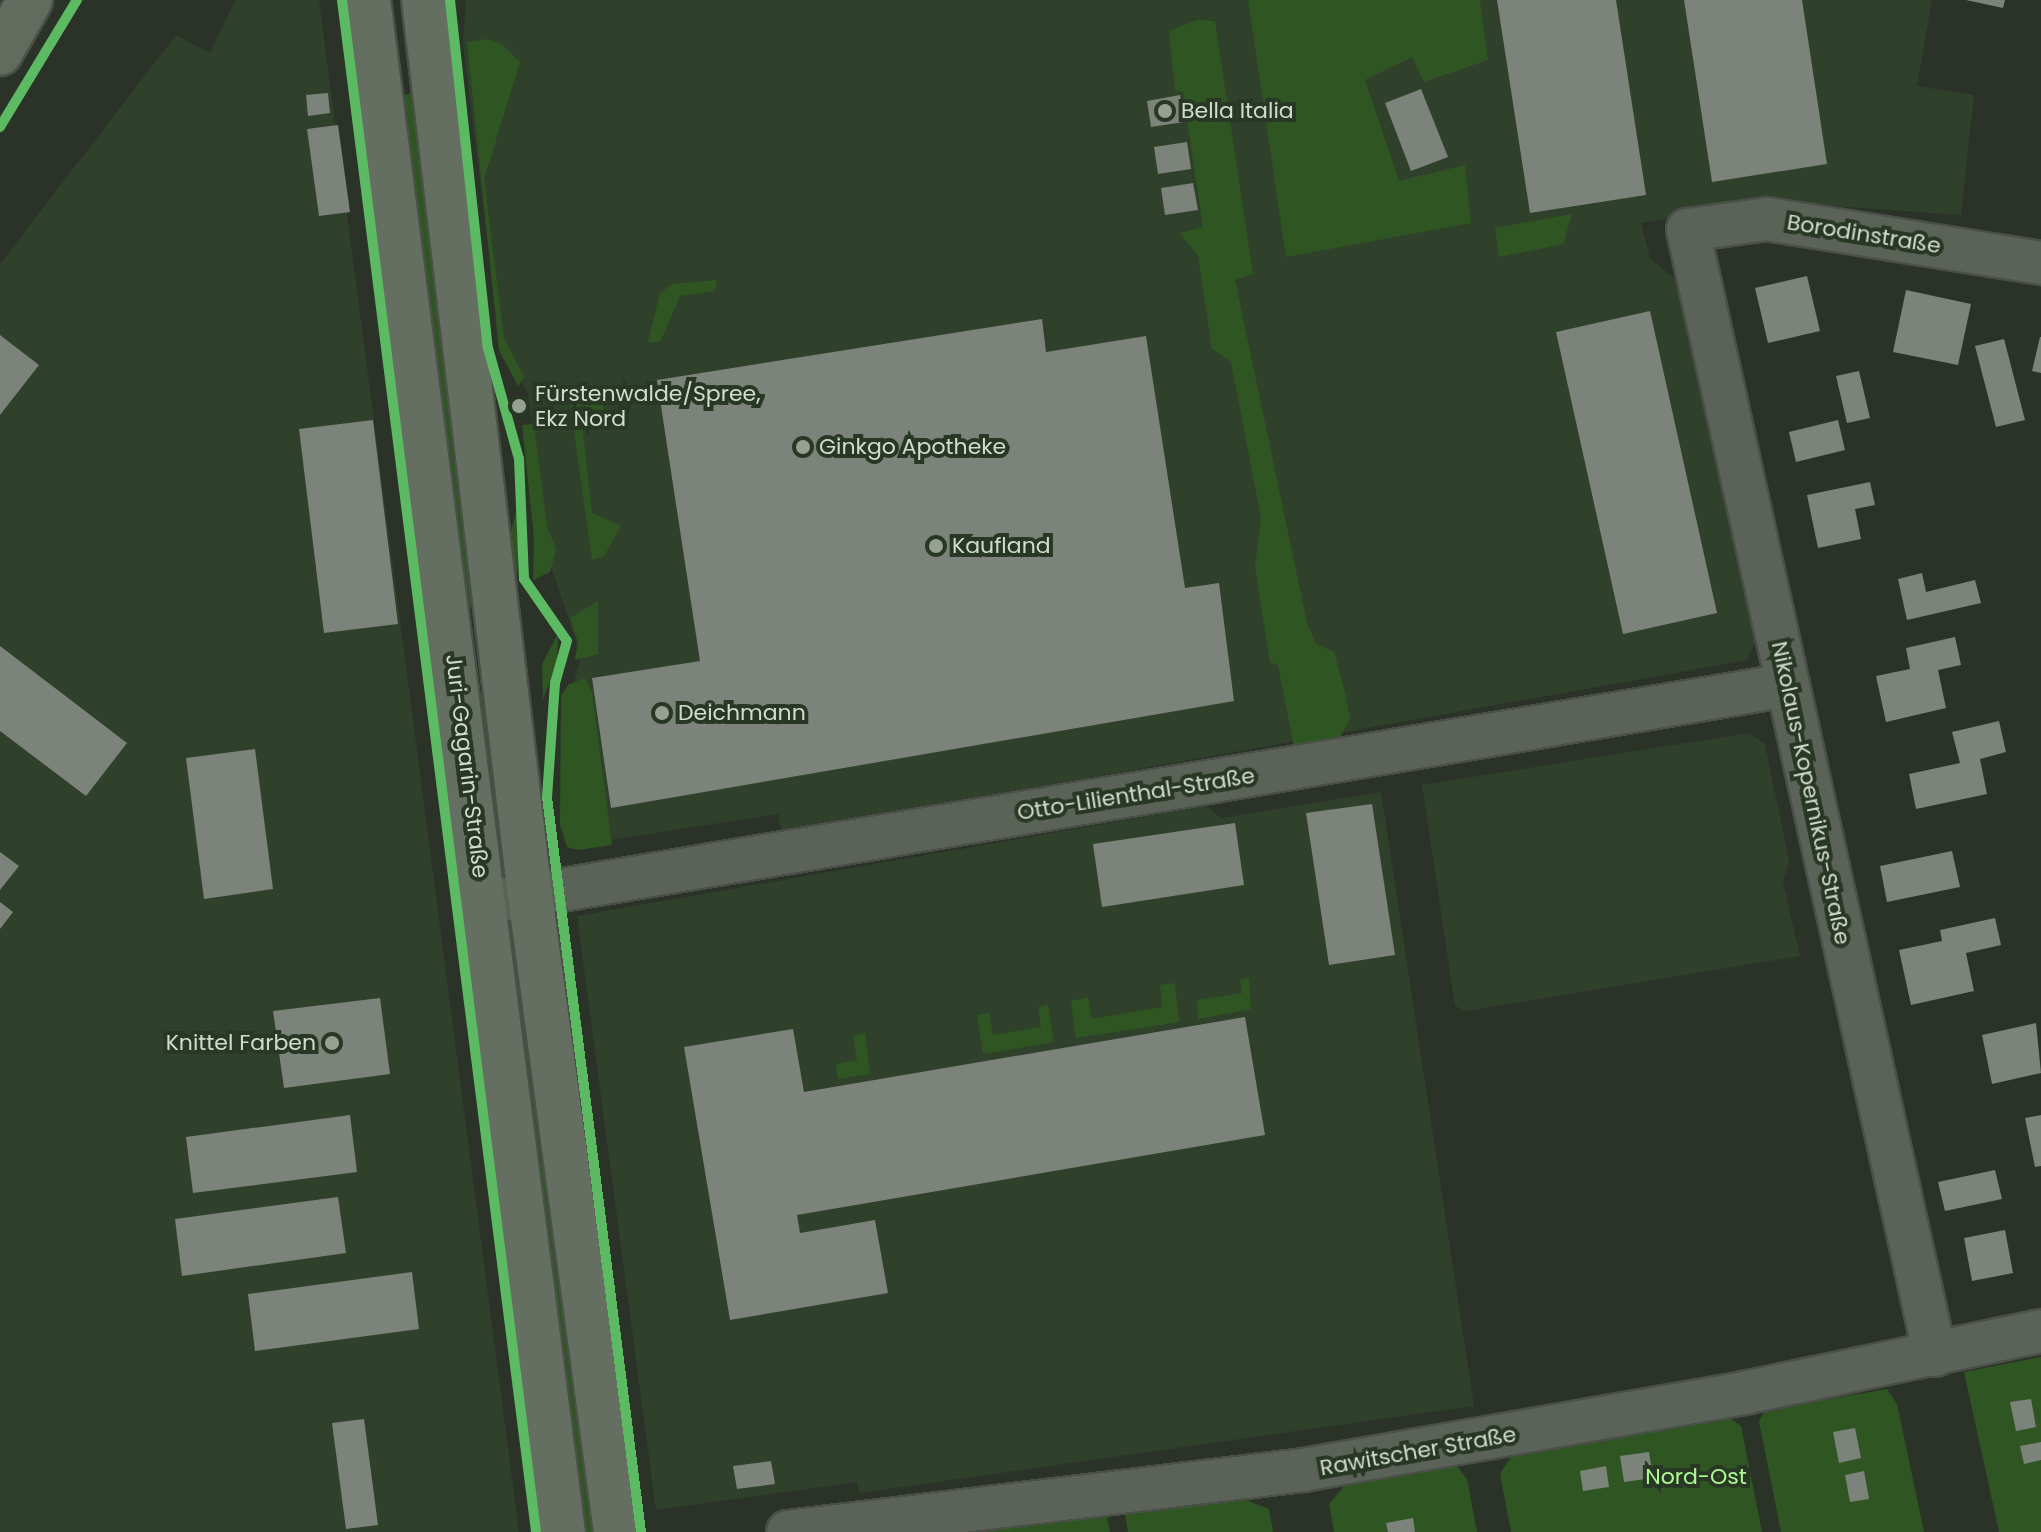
<!DOCTYPE html>
<html>
<head>
<meta charset="utf-8">
<style>
	body { margin:0 }
	#map { position:relative; width:2041px; height:1532px; overflow:hidden; background:#2b3329; font-family:Poppins,sans-serif }
	div>[style] { position:absolute }
	.built>* { inset:0; background:#2f412a }
	.green>* { inset:0; background:#2f5622 }
	.building>* { inset:0; background:#7c837a }
	.roads { filter:drop-shadow(2px 0 #4a5048) drop-shadow(-2px 0 #4a5048) drop-shadow(0 2px #4a5048) drop-shadow(0 -2px #4a5048) }
	.street>* { height:42px; margin:-21px; padding:0 21px; transform-origin:21px; border-radius:21px; background:#5b6359 }
	.secondary>* { height:44px; margin:-22px; padding:0 22px; transform-origin:22px; border-radius:22px; background:#646e61 }
	.primary>* { height:44px; margin:-22px; padding:0 22px; transform-origin:22px; border-radius:22px; background:#616c5f }
	.cycleway>* { height:10px; margin:-5px; padding:0 5px; transform-origin:5px; border-radius:5px; background:#5cba63 }
	.dots>* { width:22px; height:22px; translate:-50% -50%; box-sizing:border-box; border:4px solid #293824; border-radius:50% }
	span { translate:-50% -50%; white-space:nowrap; text-align:center; line-height:1.15; -webkit-text-stroke:8px #293824; paint-order:stroke }
	.poi-label { font-size:22px; color:#d2dbcf }
	.left { translate:0 -50%; text-align:left }
	.right { translate:-100% -50%; text-align:right }
	.street-label { font-size:22px; color:#d2dbcf }
	.park-label { font-size:22px; color:#acf993 }
</style>
</head>
<body>
<div id="map">
	<div class="built">
		<div style="clip-path:polygon(235px 0,319px 0,519px 1532px,0 1532px,0 264px,176px 35px,210px 53px)"></div>
		<div style="clip-path:polygon(466px 0,1932px 0,1917px 86px,1974px 95px,1961px 215px,1765px 201px,1641px 223px,1650px 259px,1679px 282px,1757px 639px,1747px 660px,782px 833px,778px 814px,590px 843px,564px 721px,581px 656px,550px 563px,528px 393px,501px 347px,463px 44px)"></div>
		<div style="clip-path:polygon(1749px 733px,1765px 744px,1789px 861px,1783px 882px,1800px 956px,1466px 1011px,1455px 1006px,1422px 785px)"></div>
		<div style="clip-path:polygon(1381px 792px,1474px 1406px,859px 1493px,857px 1482px,656px 1510px,577px 916px,1206px 806px,1221px 818px)"></div>
	</div>
	<div class="green">
		<div style="clip-path:polygon(1248px 0,1480px 0,1488px 60px,1424px 82px,1412px 57px,1365px 80px,1399px 181px,1465px 165px,1471px 223px,1286px 257px)"></div>
		<div style="clip-path:polygon(1197px 20px,1215px 21px,1253px 274px,1235px 280px,1307px 623px,1316px 644px,1334px 652px,1345px 692px,1350px 719px,1337px 742px,1294px 747px,1278px 665px,1270px 662px,1255px 567px,1261px 518px,1231px 362px,1212px 349px,1198px 256px,1180px 233px,1203px 227px,1183px 92px,1175px 91px,1169px 31px)"></div>
		<div style="clip-path:polygon(488px 39px,502px 44px,520px 62px,484px 179px,504px 338px,524px 377px,518px 386px,499px 350px,467px 42px)"></div>
		<div style="clip-path:polygon(414px 93px,475px 605px,471px 607px,464px 607px,398px 96px)"></div>
		<div style="clip-path:polygon(1572px 214px,1563px 244px,1499px 257px,1495px 228px)"></div>
		<div style="clip-path:polygon(717px 280px,715px 291px,680px 296px,660px 342px,648px 342px,660px 293px,672px 284px)"></div>
		<div style="clip-path:polygon(602px 389px,604px 413px,580px 404px,592px 513px,621px 526px,604px 556px,592px 560px,569px 396px)"></div>
		<div style="clip-path:polygon(534px 424px,547px 526px,556px 550px,550px 572px,533px 580px,534px 538px,522px 425px)"></div>
		<div style="clip-path:polygon(518px 503px,520px 523px,517px 578px,508px 545px)"></div>
		<div style="clip-path:polygon(598px 601px,598px 654px,575px 660px,578px 642px,570px 618px)"></div>
		<div style="clip-path:polygon(558px 634px,557px 663px,543px 699px,542px 664px)"></div>
		<div style="clip-path:polygon(585px 678px,592px 693px,612px 845px,578px 850px,567px 847px,560px 825px,561px 696px,568px 685px)"></div>
		<div style="clip-path:polygon(479px 694px,484px 694px,509px 873px,505px 876px,501px 876px,475px 697px)"></div>
		<div style="clip-path:polygon(1249px 978px,1251px 1009px,1198px 1019px,1197px 1000px,1242px 993px,1240px 979px)"></div>
		<div style="clip-path:polygon(1175px 983px,1179px 1022px,1076px 1038px,1071px 1001px,1088px 997px,1092px 1019px,1162px 1007px,1160px 985px)"></div>
		<div style="clip-path:polygon(527px 999px,595px 1532px,579px 1532px,512px 1000px)"></div>
		<div style="clip-path:polygon(1048px 1005px,1054px 1042px,983px 1054px,977px 1015px,989px 1013px,993px 1035px,1041px 1027px,1038px 1007px)"></div>
		<div style="clip-path:polygon(865px 1033px,870px 1074px,838px 1079px,836px 1064px,857px 1060px,853px 1036px)"></div>
		<div style="clip-path:polygon(2041px 1357px,2041px 1532px,1999px 1532px,1964px 1372px)"></div>
		<div style="clip-path:polygon(1887px 1389px,1897px 1404px,1924px 1532px,1781px 1532px,1759px 1421px,1766px 1410px)"></div>
		<div style="clip-path:polygon(1728px 1417px,1741px 1426px,1762px 1532px,1511px 1532px,1500px 1474px,1512px 1455px)"></div>
		<div style="clip-path:polygon(1456px 1465px,1467px 1479px,1477px 1532px,1334px 1532px,1329px 1504px,1346px 1484px)"></div>
		<div style="clip-path:polygon(1246px 1500px,1269px 1509px,1273px 1532px,1128px 1532px,1125px 1514px)"></div>
		<div style="clip-path:polygon(1107px 1516px,1110px 1532px,978px 1532px)"></div>
	</div>
	<div class="building">
		<div style="clip-path:polygon(1497px 0,1616px 0,1646px 195px,1530px 213px)"></div>
		<div style="clip-path:polygon(1684px 0,1802px 0,1827px 164px,1712px 182px)"></div>
		<div style="clip-path:polygon(1966px 0,2005px 0,2003px 8px)"></div>
		<div style="clip-path:polygon(1421px 89px,1448px 157px,1411px 171px,1385px 103px)"></div>
		<div style="clip-path:polygon(328px 93px,330px 113px,308px 116px,306px 95px)"></div>
		<div style="clip-path:polygon(1180px 95px,1184px 122px,1151px 127px,1147px 101px)"></div>
		<div style="clip-path:polygon(338px 125px,350px 212px,319px 216px,307px 129px)"></div>
		<div style="clip-path:polygon(1187px 142px,1191px 169px,1158px 174px,1154px 147px)"></div>
		<div style="clip-path:polygon(1193px 183px,1198px 210px,1165px 215px,1161px 188px)"></div>
		<div style="clip-path:polygon(1807px 276px,1820px 331px,1768px 343px,1755px 288px)"></div>
		<div style="clip-path:polygon(1906px 290px,1971px 304px,1958px 365px,1893px 352px)"></div>
		<div style="clip-path:polygon(1650px 311px,1717px 613px,1623px 634px,1556px 332px)"></div>
		<div style="clip-path:polygon(1042px 319px,1046px 352px,1146px 336px,1185px 588px,1219px 583px,1234px 701px,611px 808px,592px 678px,700px 661px,657px 380px)"></div>
		<div style="clip-path:polygon(0 335px,39px 365px,0 415px)"></div>
		<div style="clip-path:polygon(2040px 337px,2041px 337px,2041px 373px,2032px 371px)"></div>
		<div style="clip-path:polygon(2004px 339px,2025px 420px,1996px 427px,1975px 346px)"></div>
		<div style="clip-path:polygon(1859px 371px,1870px 418px,1847px 423px,1836px 376px)"></div>
		<div style="clip-path:polygon(373px 420px,398px 624px,324px 633px,299px 429px)"></div>
		<div style="clip-path:polygon(1838px 420px,1845px 450px,1796px 462px,1789px 432px)"></div>
		<div style="clip-path:polygon(1870px 482px,1875px 505px,1855px 509px,1861px 539px,1818px 548px,1807px 495px)"></div>
		<div style="clip-path:polygon(1922px 573px,1926px 592px,1975px 580px,1981px 603px,1907px 620px,1898px 579px)"></div>
		<div style="clip-path:polygon(1955px 637px,1961px 665px,1938px 670px,1946px 708px,1886px 722px,1876px 676px,1910px 669px,1906px 648px)"></div>
		<div style="clip-path:polygon(0 646px,127px 743px,86px 796px,0 731px)"></div>
		<div style="clip-path:polygon(1999px 721px,2006px 752px,1980px 759px,1987px 794px,1916px 809px,1909px 774px,1960px 763px,1952px 732px)"></div>
		<div style="clip-path:polygon(255px 749px,273px 889px,204px 899px,186px 758px)"></div>
		<div style="clip-path:polygon(1372px 804px,1395px 955px,1329px 965px,1306px 813px)"></div>
		<div style="clip-path:polygon(1235px 823px,1244px 885px,1102px 907px,1093px 844px)"></div>
		<div style="clip-path:polygon(1952px 851px,1960px 887px,1887px 902px,1880px 866px)"></div>
		<div style="clip-path:polygon(0 852px,19px 866px,0 890px)"></div>
		<div style="clip-path:polygon(0 902px,13px 912px,0 929px)"></div>
		<div style="clip-path:polygon(1995px 918px,2001px 945px,1966px 953px,1974px 991px,1911px 1005px,1899px 950px,1942px 941px,1940px 930px)"></div>
		<div style="clip-path:polygon(380px 998px,390px 1074px,284px 1088px,273px 1011px)"></div>
		<div style="clip-path:polygon(1245px 1017px,1265px 1135px,797px 1215px,800px 1233px,875px 1220px,888px 1293px,730px 1320px,684px 1047px,793px 1029px,804px 1092px)"></div>
		<div style="clip-path:polygon(2036px 1023px,2041px 1073px,1992px 1084px,1982px 1035px)"></div>
		<div style="clip-path:polygon(350px 1115px,357px 1172px,193px 1193px,186px 1137px)"></div>
		<div style="clip-path:polygon(2041px 1115px,2041px 1166px,2035px 1167px,2025px 1118px)"></div>
		<div style="clip-path:polygon(1995px 1170px,2002px 1199px,1945px 1211px,1938px 1182px)"></div>
		<div style="clip-path:polygon(338px 1197px,346px 1253px,182px 1276px,175px 1219px)"></div>
		<div style="clip-path:polygon(2005px 1230px,2013px 1273px,1972px 1281px,1964px 1238px)"></div>
		<div style="clip-path:polygon(412px 1272px,419px 1329px,255px 1351px,248px 1294px)"></div>
		<div style="clip-path:polygon(2031px 1399px,2036px 1427px,2016px 1431px,2010px 1402px)"></div>
		<div style="clip-path:polygon(364px 1419px,378px 1525px,346px 1529px,332px 1423px)"></div>
		<div style="clip-path:polygon(1855px 1428px,1861px 1458px,1839px 1463px,1833px 1432px)"></div>
		<div style="clip-path:polygon(2041px 1442px,2041px 1460px,2024px 1464px,2020px 1446px)"></div>
		<div style="clip-path:polygon(1649px 1452px,1653px 1478px,1624px 1482px,1620px 1456px)"></div>
		<div style="clip-path:polygon(771px 1461px,775px 1484px,737px 1489px,733px 1466px)"></div>
		<div style="clip-path:polygon(1606px 1466px,1609px 1487px,1583px 1491px,1580px 1471px)"></div>
		<div style="clip-path:polygon(1864px 1471px,1869px 1499px,1850px 1502px,1845px 1475px)"></div>
		<div style="clip-path:polygon(1413px 1518px,1415px 1532px,1388px 1532px,1386px 1523px)"></div>
	</div>
	<div class="roads">
		<div class="street">
			<div style="left:484px;top:903px;width:1322px;rotate:-9.49deg"></div>
			<div style="left:1935px;top:1355px;width:1152px;rotate:-102.38deg"></div>
			<div style="left:1688px;top:230px;width:80px;rotate:-7.9deg"></div>
			<div style="left:1767px;top:219px;width:278px;rotate:9.1deg"></div>
			<div style="left:788px;top:1532px;width:519px;rotate:-6.86deg"></div>
			<div style="left:1303px;top:1470px;width:448px;rotate:-9.9deg"></div>
			<div style="left:1744px;top:1393px;width:303px;rotate:-11.8deg"></div>
		</div>
		<div class="secondary">
			<div style="left:368px;top:0;width:1544px;rotate:82.75deg"></div>
			<div style="left:424px;top:0;width:901px;rotate:83.25deg"></div>
			<div style="left:530px;top:895px;width:643px;rotate:82.31deg"></div>
		</div>
		<div class="primary">
			<div style="left:0;top:53px;width:61px;rotate:-60.5deg"></div>
		</div>
	</div>
	<div class="cycleway">
		<div style="left:342px;top:0;width:1544px;rotate:82.78deg"></div>
		<div style="left:450px;top:0;width:350px;rotate:83.8deg"></div>
		<div style="left:488px;top:348px;width:115px;rotate:74.4deg"></div>
		<div style="left:519px;top:459px;width:120px;rotate:87.6deg"></div>
		<div style="left:524px;top:579px;width:75px;rotate:55.3deg"></div>
		<div style="left:567px;top:641px;width:44px;rotate:105.9deg"></div>
		<div style="left:555px;top:683px;width:114px;rotate:94deg"></div>
		<div style="left:547px;top:797px;width:741px;rotate:82.71deg"></div>
		<div style="left:0;top:127px;width:149px;rotate:-58.8deg"></div>
	</div>
	<div class="dots">
		<div style="left:1165px;top:111px;background:#98a095"></div>
		<div style="left:519px;top:406px;background:#98a095"></div>
		<div style="left:803px;top:447px;background:#98a095"></div>
		<div style="left:936px;top:546px;background:#98a095"></div>
		<div style="left:662px;top:713px;background:#98a095"></div>
		<div style="left:332px;top:1043px;background:#98a095"></div>
	</div>
	<div class="poi-label">
		<span class="left" style="left:1181px;top:111px">Bella Italia</span>
		<span class="left" style="left:535px;top:406px">Fürstenwalde/Spree,<br>Ekz Nord</span>
		<span class="left" style="left:819px;top:447px">Ginkgo Apotheke</span>
		<span class="left" style="left:952px;top:546px">Kaufland</span>
		<span class="left" style="left:678px;top:713px">Deichmann</span>
		<span class="right" style="left:316px;top:1043px">Knittel Farben</span>
	</div>
	<div class="street-label">
		<span style="left:1864px;top:234px;rotate:9deg">Borodinstraße</span>
		<span style="left:467px;top:766px;rotate:83deg">Juri-Gagarin-Straße</span>
		<span style="left:1811px;top:793px;rotate:78deg">Nikolaus-Kopernikus-Straße</span>
		<span style="left:1136px;top:794px;rotate:-9deg">Otto-Lilienthal-Straße</span>
		<span style="left:1418px;top:1451px;rotate:-10deg">Rawitscher Straße</span>
	</div>
	<div class="park-label">
		<span style="left:1696px;top:1477px">Nord-Ost</span>
	</div>
</div>
</body>
</html>
